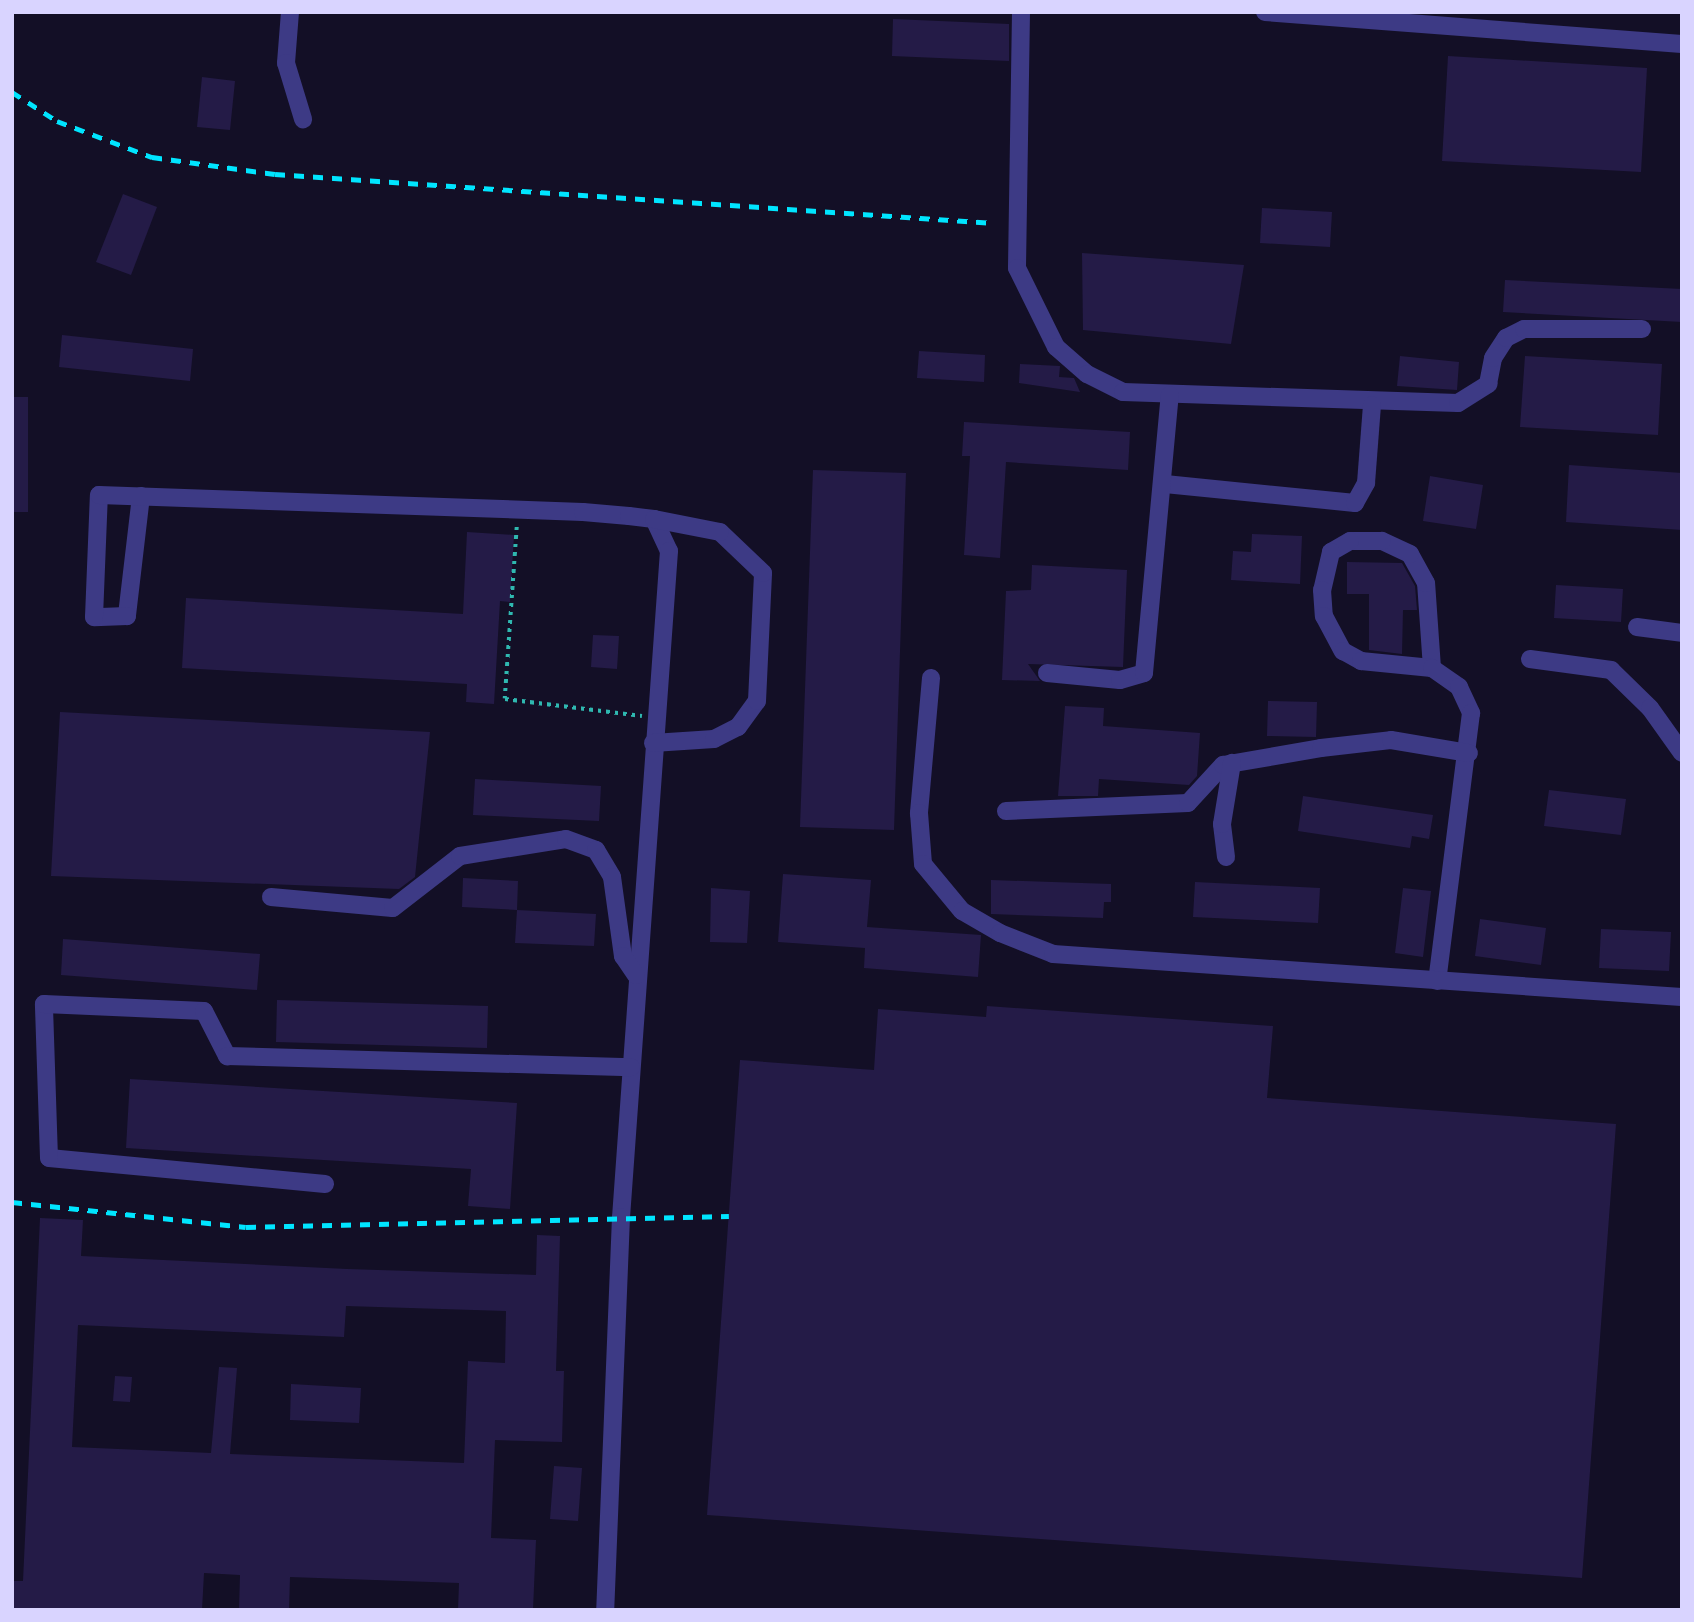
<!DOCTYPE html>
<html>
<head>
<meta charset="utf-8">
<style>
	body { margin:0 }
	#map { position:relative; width:1694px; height:1622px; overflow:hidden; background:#130f26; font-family:"DejaVu Sans",sans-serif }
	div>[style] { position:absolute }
	.building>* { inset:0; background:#241b47 }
	.path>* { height:3.5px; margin-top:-1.75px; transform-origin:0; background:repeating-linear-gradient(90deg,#2fb8b0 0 3.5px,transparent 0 8.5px) }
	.minor>* { height:18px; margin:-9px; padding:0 9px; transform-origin:9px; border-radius:9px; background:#3d3a85 }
	.rail>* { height:5px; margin-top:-2.5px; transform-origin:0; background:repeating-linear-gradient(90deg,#00e5ff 0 10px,transparent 0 19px) }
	span { translate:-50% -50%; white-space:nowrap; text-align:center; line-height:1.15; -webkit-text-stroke:5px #130f26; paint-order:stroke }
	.frame { position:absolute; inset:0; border:14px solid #d9d4ff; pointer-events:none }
</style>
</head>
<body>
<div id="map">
	<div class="building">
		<div style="clip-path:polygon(893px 19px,1009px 24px,1009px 61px,892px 56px)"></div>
		<div style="clip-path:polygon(1448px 56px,1647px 68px,1641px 172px,1442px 161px)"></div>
		<div style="clip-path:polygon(202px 77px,235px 81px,230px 130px,197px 127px)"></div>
		<div style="clip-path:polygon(123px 194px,157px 207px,131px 275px,96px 262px)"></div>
		<div style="clip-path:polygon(1262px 208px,1332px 212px,1330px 247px,1260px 243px)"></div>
		<div style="clip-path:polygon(1082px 253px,1244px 265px,1231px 344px,1083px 330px)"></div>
		<div style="clip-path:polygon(1505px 280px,1682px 289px,1682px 322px,1503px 312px)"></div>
		<div style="clip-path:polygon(62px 335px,193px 349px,190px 381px,59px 367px)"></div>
		<div style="clip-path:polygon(919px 351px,985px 355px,984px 382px,917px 378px)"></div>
		<div style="clip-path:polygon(1400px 356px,1459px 362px,1457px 390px,1397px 386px)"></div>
		<div style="clip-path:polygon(1525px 356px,1662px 364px,1658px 435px,1520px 427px)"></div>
		<div style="clip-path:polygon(1020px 364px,1060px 366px,1059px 377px,1074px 378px,1080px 392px,1019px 383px)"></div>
		<div style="clip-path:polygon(12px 397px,28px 397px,28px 512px,12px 512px)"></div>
		<div style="clip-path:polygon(964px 422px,1130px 432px,1128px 470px,1006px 462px,1000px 558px,964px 555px,970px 456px,962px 456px)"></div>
		<div style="clip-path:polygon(1569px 465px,1682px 473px,1682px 530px,1566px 522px)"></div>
		<div style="clip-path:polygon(813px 470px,906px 473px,894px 830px,800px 827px)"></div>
		<div style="clip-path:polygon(1430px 476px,1483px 485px,1476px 529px,1423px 521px)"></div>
		<div style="clip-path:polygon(467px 532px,514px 535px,510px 602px,500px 601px,494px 704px,466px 702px,467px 684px,182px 668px,186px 598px,463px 614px)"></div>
		<div style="clip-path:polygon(1252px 534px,1302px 536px,1300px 584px,1231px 580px,1233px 551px,1251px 552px)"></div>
		<div style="clip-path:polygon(1347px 562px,1402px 563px,1415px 586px,1417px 610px,1403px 610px,1402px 654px,1369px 650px,1369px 594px,1347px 594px)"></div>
		<div style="clip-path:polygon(1032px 565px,1127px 570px,1123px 667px,1028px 664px,1040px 681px,1002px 680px,1006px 591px,1031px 590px)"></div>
		<div style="clip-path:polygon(1556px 585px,1623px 589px,1621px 622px,1554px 618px)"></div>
		<div style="clip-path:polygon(593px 635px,619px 636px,617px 669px,591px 667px)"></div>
		<div style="clip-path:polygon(1268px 701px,1317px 702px,1316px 737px,1267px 736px)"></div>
		<div style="clip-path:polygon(1065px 706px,1104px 708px,1103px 726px,1200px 733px,1197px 776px,1189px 785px,1099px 779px,1098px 796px,1058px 796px)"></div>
		<div style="clip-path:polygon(60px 712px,430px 732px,415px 877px,399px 889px,51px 876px)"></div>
		<div style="clip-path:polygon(475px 779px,601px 786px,599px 821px,473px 815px)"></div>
		<div style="clip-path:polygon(1549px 790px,1626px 799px,1621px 835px,1544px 826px)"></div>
		<div style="clip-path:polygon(1303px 796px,1433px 815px,1429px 839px,1412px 836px,1410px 848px,1298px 831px)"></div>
		<div style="clip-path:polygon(783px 874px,871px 880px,867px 927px,981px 935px,978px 977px,864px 968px,865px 948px,778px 942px)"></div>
		<div style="clip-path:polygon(463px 878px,518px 881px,517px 910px,462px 907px)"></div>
		<div style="clip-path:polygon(991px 880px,1111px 884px,1111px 902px,1104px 902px,1103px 918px,991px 914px)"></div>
		<div style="clip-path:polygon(1195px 882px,1320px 888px,1318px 923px,1193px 917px)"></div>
		<div style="clip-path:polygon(711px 888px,750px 891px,747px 943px,710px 942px)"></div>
		<div style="clip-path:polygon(1403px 888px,1431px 891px,1423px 957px,1395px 953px)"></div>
		<div style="clip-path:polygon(517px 910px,596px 914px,594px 946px,515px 943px)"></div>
		<div style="clip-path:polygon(1480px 919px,1546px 928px,1541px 965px,1475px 956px)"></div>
		<div style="clip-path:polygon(1601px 929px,1671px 932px,1669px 971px,1599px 968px)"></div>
		<div style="clip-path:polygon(63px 939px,260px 954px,257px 990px,61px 975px)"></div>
		<div style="clip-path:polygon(277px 1000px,488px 1006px,487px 1048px,276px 1042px)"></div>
		<div style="clip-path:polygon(987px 1006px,1273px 1026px,1267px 1098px,1616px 1124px,1582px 1578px,707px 1515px,740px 1060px,874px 1070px,878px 1009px,986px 1017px)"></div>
		<div style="clip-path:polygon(130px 1079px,517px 1103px,510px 1209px,468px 1206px,471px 1169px,126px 1148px)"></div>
		<div style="clip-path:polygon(evenodd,40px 1218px,83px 1220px,81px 1256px,347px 1269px,536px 1275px,537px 1235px,560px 1236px,556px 1371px,564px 1371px,562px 1442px,495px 1440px,491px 1538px,536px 1540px,533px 1610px,458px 1610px,459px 1583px,290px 1577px,289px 1610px,239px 1610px,240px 1575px,204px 1573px,202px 1610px,12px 1610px,12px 1581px,23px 1581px,40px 1218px,346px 1306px,506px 1311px,505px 1363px,468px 1361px,464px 1463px,230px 1454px,237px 1368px,219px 1367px,211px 1453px,72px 1447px,78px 1325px,344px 1337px,346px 1306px)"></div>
		<div style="clip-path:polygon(115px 1376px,132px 1377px,130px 1402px,113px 1401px)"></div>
		<div style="clip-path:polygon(291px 1384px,361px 1388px,359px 1423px,290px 1420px)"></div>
		<div style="clip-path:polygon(554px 1466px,582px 1468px,578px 1521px,550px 1519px)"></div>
	</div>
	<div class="path">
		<div style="left:517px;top:527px;width:172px;rotate:94deg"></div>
		<div style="left:505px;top:699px;width:138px;rotate:7.1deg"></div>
	</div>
	<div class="minor">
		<div style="left:290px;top:12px;width:51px;rotate:94.5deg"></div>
		<div style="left:286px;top:63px;width:59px;rotate:73.1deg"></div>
		<div style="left:1021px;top:12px;width:256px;rotate:90.9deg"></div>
		<div style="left:1017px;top:268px;width:88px;rotate:63.7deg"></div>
		<div style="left:1056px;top:347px;width:41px;rotate:41.1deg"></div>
		<div style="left:1087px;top:374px;width:40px;rotate:26.6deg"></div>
		<div style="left:1123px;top:392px;width:335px;rotate:1.9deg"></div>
		<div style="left:1458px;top:403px;width:36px;rotate:-32deg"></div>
		<div style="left:1488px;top:384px;width:26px;rotate:-79deg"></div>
		<div style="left:1493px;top:358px;width:24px;rotate:-57deg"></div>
		<div style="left:1506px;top:338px;width:20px;rotate:-27deg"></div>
		<div style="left:1524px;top:329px;width:118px"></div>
		<div style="left:1265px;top:12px;width:418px;rotate:4.4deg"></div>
		<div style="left:1165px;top:484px;width:191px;rotate:5.7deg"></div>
		<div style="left:1355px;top:503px;width:23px;rotate:-61deg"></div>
		<div style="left:1366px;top:483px;width:78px;rotate:-85.6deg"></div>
		<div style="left:141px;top:496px;width:121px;rotate:96.7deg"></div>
		<div style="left:127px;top:616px;width:33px;rotate:178deg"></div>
		<div style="left:94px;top:617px;width:122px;rotate:-87.7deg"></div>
		<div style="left:99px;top:495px;width:484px;rotate:2deg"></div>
		<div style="left:583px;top:512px;width:46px;rotate:5deg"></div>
		<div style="left:629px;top:516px;width:25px;rotate:7deg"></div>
		<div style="left:654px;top:519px;width:35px;rotate:65deg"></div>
		<div style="left:669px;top:551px;width:668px;rotate:94.12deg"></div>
		<div style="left:621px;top:1217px;width:393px;rotate:92.3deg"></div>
		<div style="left:1637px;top:627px;width:45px;rotate:7.6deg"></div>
		<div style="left:1530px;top:659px;width:82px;rotate:7.7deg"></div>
		<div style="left:1611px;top:670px;width:54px;rotate:44.3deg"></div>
		<div style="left:1650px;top:708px;width:55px;rotate:54.6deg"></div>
		<div style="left:1432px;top:668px;width:85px;rotate:-94deg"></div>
		<div style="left:1426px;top:583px;width:33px;rotate:-119deg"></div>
		<div style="left:1410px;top:554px;width:31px;rotate:-155deg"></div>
		<div style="left:1382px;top:541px;width:32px;rotate:180deg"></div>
		<div style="left:1350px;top:541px;width:22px;rotate:150deg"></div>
		<div style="left:1331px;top:552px;width:39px;rotate:103deg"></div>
		<div style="left:1322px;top:590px;width:26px;rotate:86deg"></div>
		<div style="left:1324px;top:616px;width:40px;rotate:62deg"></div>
		<div style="left:1343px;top:651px;width:21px;rotate:29deg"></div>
		<div style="left:1361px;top:661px;width:71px;rotate:5.6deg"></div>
		<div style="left:1432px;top:668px;width:33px;rotate:35deg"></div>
		<div style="left:1459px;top:687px;width:29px;rotate:65deg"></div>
		<div style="left:1471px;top:713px;width:270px;rotate:97.2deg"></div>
		<div style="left:1047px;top:673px;width:73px;rotate:5.5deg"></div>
		<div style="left:1120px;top:680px;width:25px;rotate:-16deg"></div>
		<div style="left:1144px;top:673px;width:279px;rotate:-84.7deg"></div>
		<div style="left:931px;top:678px;width:136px;rotate:95.1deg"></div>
		<div style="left:919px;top:813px;width:51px;rotate:85.5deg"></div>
		<div style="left:923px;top:864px;width:61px;rotate:50.3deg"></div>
		<div style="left:962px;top:911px;width:44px;rotate:30.1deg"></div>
		<div style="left:1000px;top:933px;width:57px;rotate:21.6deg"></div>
		<div style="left:1053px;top:954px;width:630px;rotate:3.91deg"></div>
		<div style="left:653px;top:743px;width:61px;rotate:-3.8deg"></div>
		<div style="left:714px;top:739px;width:27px;rotate:-27deg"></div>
		<div style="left:738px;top:727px;width:32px;rotate:-54deg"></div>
		<div style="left:757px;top:701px;width:128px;rotate:-87.3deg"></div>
		<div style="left:763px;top:573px;width:59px;rotate:-136.4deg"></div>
		<div style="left:720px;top:532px;width:67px;rotate:-168.9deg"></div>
		<div style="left:1006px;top:811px;width:182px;rotate:-2.5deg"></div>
		<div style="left:1188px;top:803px;width:52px;rotate:-47.4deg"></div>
		<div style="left:1223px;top:765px;width:99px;rotate:-9.8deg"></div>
		<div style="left:1321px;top:748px;width:70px;rotate:-6.5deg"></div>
		<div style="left:1391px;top:740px;width:79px;rotate:9.5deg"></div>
		<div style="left:1226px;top:857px;width:33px;rotate:-97deg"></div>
		<div style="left:1222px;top:824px;width:62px;rotate:-80.7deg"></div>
		<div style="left:271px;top:897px;width:122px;rotate:5.2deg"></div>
		<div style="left:393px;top:908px;width:85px;rotate:-37.8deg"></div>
		<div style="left:460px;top:856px;width:107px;rotate:-9.1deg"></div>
		<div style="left:566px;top:839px;width:32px;rotate:20deg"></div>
		<div style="left:596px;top:850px;width:31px;rotate:59deg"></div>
		<div style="left:612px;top:877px;width:80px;rotate:82.1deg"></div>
		<div style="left:623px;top:956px;width:23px;rotate:56deg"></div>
		<div style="left:325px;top:1184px;width:277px;rotate:-174.6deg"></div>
		<div style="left:49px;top:1158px;width:154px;rotate:-91.9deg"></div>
		<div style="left:44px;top:1004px;width:160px;rotate:2.5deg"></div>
		<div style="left:204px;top:1011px;width:51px;rotate:62.9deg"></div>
		<div style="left:227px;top:1056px;width:404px;rotate:1.6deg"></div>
	</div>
	<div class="rail">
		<div style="left:12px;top:92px;width:54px;rotate:32.8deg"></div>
		<div style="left:57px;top:121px;width:102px;rotate:20.8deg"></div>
		<div style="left:152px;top:157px;width:124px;rotate:7.9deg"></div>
		<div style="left:275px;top:174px;width:721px;rotate:3.9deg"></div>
		<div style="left:12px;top:1202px;width:235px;rotate:6.1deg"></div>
		<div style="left:246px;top:1227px;width:483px;rotate:-1.3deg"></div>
	</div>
	<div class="frame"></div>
</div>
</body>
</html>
